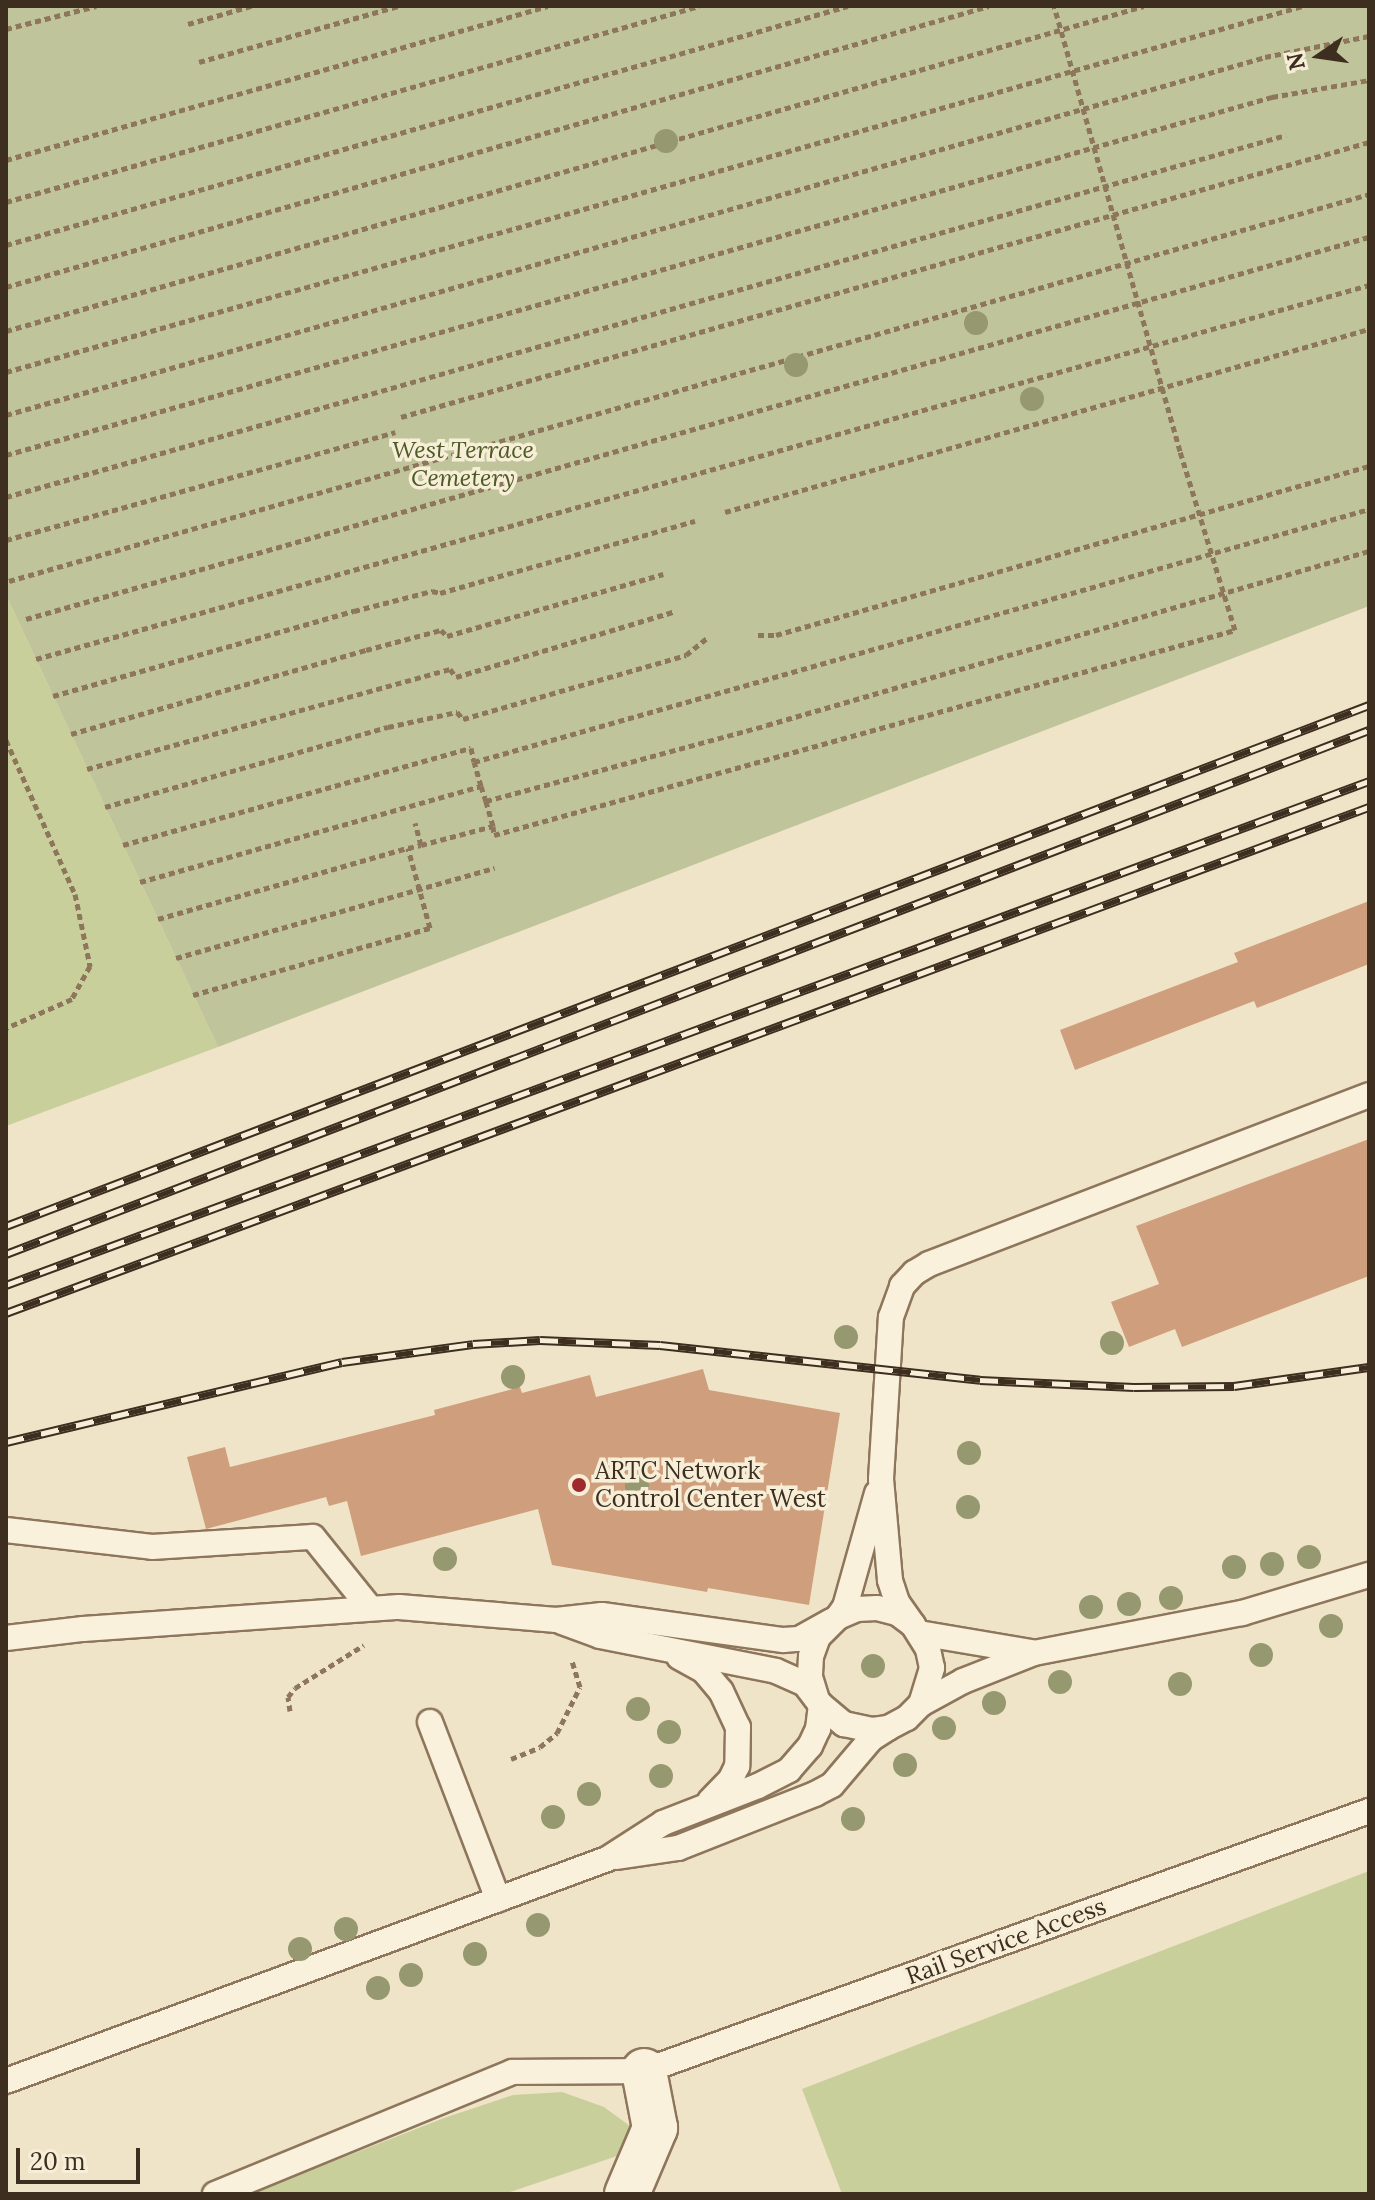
<!DOCTYPE html>
<html>
<head>
<meta charset="utf-8">
<style>
	body { margin:0 }
	#map { position:relative; width:1375px; height:2200px; overflow:hidden; background:#f0e4c8; font-family:Lora,serif }
	div>[style] { position:absolute }
	.green>* { inset:0; background:#c9cf9b }
	.cemetery>* { inset:0; background:#bfc49a }
	.building>* { inset:0; background:#cf9f7d }
	.path>* { height:5px; margin-top:-2.5px; transform-origin:0; background:repeating-linear-gradient(90deg,#8d765c 0 6px,transparent 0 10px) }
	.roads { filter:drop-shadow(2px 0 #8d765c) drop-shadow(-2px 0 #8d765c) drop-shadow(0 2px #8d765c) drop-shadow(0 -2px #8d765c) }
	.lane>* { height:24px; margin:-12px; padding:0 12px; transform-origin:12px; border-radius:12px; background:#faf1dc }
	.street>* { height:44px; margin:-22px; padding:0 22px; transform-origin:22px; border-radius:22px; background:#faf1dc }
	.rail>* { height:9px; margin-top:-4.5px; transform-origin:0; background:repeating-linear-gradient(90deg,#f7eed8 0 18px,#3d2e20 0 36px); box-sizing:border-box; border-block:2px solid #3d2e20 }
	.trees>* { width:24px; height:24px; margin:-12px; border-radius:50%; background:#96986f }
	.dots>* { width:22px; height:22px; translate:-50% -50%; box-sizing:border-box; border:4px solid #f7eed8; border-radius:50% }
	span { translate:-50% -50%; white-space:nowrap; text-align:center; line-height:1.15; -webkit-text-stroke:7px #f7eed8; paint-order:stroke }
	.park-label { font-size:24px; color:#4d5a26; font-style:italic }
	.poi-label { font-size:24px; color:#3d2e20 }
	.left { translate:0 -50%; text-align:left }
	.street-label { font-size:24px; color:#3d2e20 }
	.frame { position:absolute; inset:0; border:8px solid #3d2e20; pointer-events:none }
	.north { position:absolute; left:1279px; top:16px; width:80px; height:80px; -webkit-text-stroke:6px #f7eed8; paint-order:stroke; rotate:257deg; font-size:22px; font-weight:700; line-height:32px; text-align:center; color:#3d2e20 }
	.north::after { content:''; display:block; margin:auto; width:28px; height:36px; background:#3d2e20; clip-path:polygon(50% 0,100% 100%,50% 72%,0 100%) }
	.scale { position:absolute; left:16px; top:2148px; width:124px; height:36px; box-sizing:border-box; border:4px solid #3d2e20; border-top:0; padding-left:10px; font-size:24px; line-height:28px; white-space:nowrap; color:#3d2e20; -webkit-text-stroke:6px #f7eed8; paint-order:stroke }
</style>
</head>
<body>
<div id="map">
	<div class="green">
		<div style="clip-path:polygon(6px 595px,218px 1047px,6px 1126px)"></div>
		<div style="clip-path:polygon(1369px 1871px,1369px 2194px,842px 2194px,802px 2089px)"></div>
		<div style="clip-path:polygon(562px 2092px,604px 2107px,630px 2126px,626px 2153px,504px 2194px,250px 2194px,444px 2118px,513px 2095px)"></div>
	</div>
	<div class="cemetery">
		<div style="clip-path:polygon(6px 6px,1369px 6px,1369px 606px,218px 1047px,6px 595px)"></div>
	</div>
	<div class="building">
		<div style="clip-path:polygon(1369px 901px,1369px 964px,1257px 1008px,1254px 1001px,1075px 1070px,1060px 1030px,1238px 962px,1234px 953px)"></div>
		<div style="clip-path:polygon(1369px 1139px,1369px 1276px,1182px 1347px,1175px 1329px,1129px 1347px,1111px 1302px,1159px 1284px,1136px 1226px)"></div>
		<div style="clip-path:polygon(703px 1369px,709px 1390px,840px 1413px,809px 1605px,708px 1588px,707px 1592px,552px 1565px,538px 1509px,361px 1556px,347px 1501px,329px 1506px,326px 1497px,206px 1529px,187px 1457px,225px 1447px,230px 1467px,435px 1415px,434px 1410px,520px 1387px,522px 1393px,590px 1375px,596px 1397px)"></div>
	</div>
	<div class="path">
		<div style="left:188px;top:24px;width:66px;rotate:-15.9deg"></div>
		<div style="left:6px;top:29px;width:93px;rotate:-14.3deg"></div>
		<div style="left:199px;top:62px;width:207px;rotate:-15.7deg"></div>
		<div style="left:6px;top:160px;width:563px;rotate:-15.86deg"></div>
		<div style="left:6px;top:202px;width:720px;rotate:-15.79deg"></div>
		<div style="left:6px;top:245px;width:875px;rotate:-15.85deg"></div>
		<div style="left:6px;top:287px;width:1022px;rotate:-15.95deg"></div>
		<div style="left:6px;top:331px;width:1183px;rotate:-15.94deg"></div>
		<div style="left:6px;top:372px;width:1348px;rotate:-15.76deg"></div>
		<div style="left:6px;top:415px;width:1309px;rotate:-15.87deg"></div>
		<div style="left:1265px;top:57px;width:106px;rotate:-11.4deg"></div>
		<div style="left:401px;top:417px;width:1006px;rotate:-15.86deg"></div>
		<div style="left:6px;top:455px;width:1316px;rotate:-15.79deg"></div>
		<div style="left:1272px;top:97px;width:98px;rotate:-9.9deg"></div>
		<div style="left:6px;top:497px;width:1330px;rotate:-15.79deg"></div>
		<div style="left:725px;top:512px;width:669px;rotate:-15.86deg"></div>
		<div style="left:6px;top:540px;width:404px;rotate:-15.5deg"></div>
		<div style="left:9px;top:581px;width:1414px;rotate:-15.88deg"></div>
		<div style="left:26px;top:619px;width:1396px;rotate:-15.88deg"></div>
		<div style="left:758px;top:635px;width:18px"></div>
		<div style="left:776px;top:635px;width:617px;rotate:-15.91deg"></div>
		<div style="left:36px;top:659px;width:1384px;rotate:-15.67deg"></div>
		<div style="left:53px;top:696px;width:313px;rotate:-15.8deg"></div>
		<div style="left:354px;top:611px;width:81px;rotate:-14.4deg"></div>
		<div style="left:432px;top:591px;width:8px;rotate:14deg"></div>
		<div style="left:440px;top:593px;width:265px;rotate:-15.8deg"></div>
		<div style="left:71px;top:734px;width:307px;rotate:-15.9deg"></div>
		<div style="left:366px;top:650px;width:78px;rotate:-14.9deg"></div>
		<div style="left:441px;top:630px;width:8px;rotate:45deg"></div>
		<div style="left:447px;top:636px;width:225px;rotate:-16deg"></div>
		<div style="left:6px;top:740px;width:169px;rotate:65.9deg"></div>
		<div style="left:75px;top:894px;width:74px;rotate:78.2deg"></div>
		<div style="left:90px;top:966px;width:38px;rotate:119deg"></div>
		<div style="left:72px;top:999px;width:72px;rotate:156.3deg"></div>
		<div style="left:87px;top:769px;width:377px;rotate:-15.4deg"></div>
		<div style="left:450px;top:669px;width:10px;rotate:53deg"></div>
		<div style="left:456px;top:677px;width:227px;rotate:-16.7deg"></div>
		<div style="left:481px;top:786px;width:16px;rotate:72deg"></div>
		<div style="left:486px;top:801px;width:291px;rotate:-15.1deg"></div>
		<div style="left:767px;top:725px;width:627px;rotate:-16.12deg"></div>
		<div style="left:105px;top:807px;width:294px;rotate:-15.8deg"></div>
		<div style="left:388px;top:727px;width:71px;rotate:-12.3deg"></div>
		<div style="left:457px;top:712px;width:9px;rotate:49deg"></div>
		<div style="left:463px;top:719px;width:232px;rotate:-16deg"></div>
		<div style="left:686px;top:655px;width:27px;rotate:-39deg"></div>
		<div style="left:493px;top:826px;width:9px;rotate:84deg"></div>
		<div style="left:494px;top:835px;width:769px;rotate:-15.46deg"></div>
		<div style="left:1235px;top:630px;width:187px;rotate:-107.1deg"></div>
		<div style="left:1180px;top:451px;width:462px;rotate:-105.8deg"></div>
		<div style="left:123px;top:845px;width:361px;rotate:-15.6deg"></div>
		<div style="left:471px;top:748px;width:14px;rotate:78deg"></div>
		<div style="left:421px;top:845px;width:74px;rotate:-14.8deg"></div>
		<div style="left:493px;top:826px;width:26px;rotate:-106deg"></div>
		<div style="left:140px;top:882px;width:354px;rotate:-15.7deg"></div>
		<div style="left:481px;top:786px;width:25px;rotate:-106deg"></div>
		<div style="left:474px;top:762px;width:930px;rotate:-15.78deg"></div>
		<div style="left:158px;top:919px;width:260px;rotate:-15.9deg"></div>
		<div style="left:176px;top:958px;width:331px;rotate:-15.8deg"></div>
		<div style="left:193px;top:995px;width:246px;rotate:-15.8deg"></div>
		<div style="left:430px;top:928px;width:83px;rotate:-105.4deg"></div>
		<div style="left:408px;top:848px;width:13px;rotate:-13deg"></div>
		<div style="left:421px;top:845px;width:23px;rotate:-105deg"></div>
		<div style="left:290px;top:1711px;width:14px;rotate:-98deg"></div>
		<div style="left:288px;top:1697px;width:11px;rotate:-52deg"></div>
		<div style="left:295px;top:1688px;width:81px;rotate:-31.9deg"></div>
		<div style="left:511px;top:1759px;width:31px;rotate:-22deg"></div>
		<div style="left:540px;top:1747px;width:22px;rotate:-39deg"></div>
		<div style="left:557px;top:1733px;width:51px;rotate:-63.4deg"></div>
		<div style="left:580px;top:1687px;width:27px;rotate:-107deg"></div>
	</div>
	<div class="roads">
		<div class="lane">
			<div style="left:6px;top:1530px;width:147px;rotate:6.6deg"></div>
			<div style="left:152px;top:1547px;width:161px;rotate:-3.6deg"></div>
			<div style="left:313px;top:1537px;width:91px;rotate:51.2deg"></div>
			<div style="left:838px;top:1617px;width:12px;rotate:-55deg"></div>
			<div style="left:845px;top:1607px;width:118px;rotate:-74.3deg"></div>
			<div style="left:562px;top:1622px;width:40px;rotate:20.2deg"></div>
			<div style="left:600px;top:1636px;width:179px;rotate:11.2deg"></div>
			<div style="left:776px;top:1671px;width:32px;rotate:24deg"></div>
			<div style="left:805px;top:1684px;width:26px;rotate:53deg"></div>
			<div style="left:821px;top:1705px;width:30px;rotate:40deg"></div>
			<div style="left:844px;top:1724px;width:30px;rotate:12deg"></div>
			<div style="left:873px;top:1730px;width:15px;rotate:-8deg"></div>
			<div style="left:888px;top:1728px;width:21px;rotate:-28deg"></div>
			<div style="left:907px;top:1718px;width:20px;rotate:-45deg"></div>
			<div style="left:921px;top:1704px;width:38px;rotate:-73deg"></div>
			<div style="left:932px;top:1668px;width:19px;rotate:-102deg"></div>
			<div style="left:928px;top:1649px;width:28px;rotate:-122deg"></div>
			<div style="left:913px;top:1625px;width:20px;rotate:-143deg"></div>
			<div style="left:897px;top:1613px;width:21px;rotate:-166deg"></div>
			<div style="left:877px;top:1608px;width:20px;rotate:177deg"></div>
			<div style="left:857px;top:1609px;width:21px;rotate:157deg"></div>
			<div style="left:838px;top:1617px;width:28px;rotate:135deg"></div>
			<div style="left:818px;top:1637px;width:20px;rotate:110deg"></div>
			<div style="left:811px;top:1656px;width:21px;rotate:93deg"></div>
			<div style="left:810px;top:1677px;width:21px;rotate:73deg"></div>
			<div style="left:913px;top:1625px;width:28px;rotate:-125deg"></div>
			<div style="left:897px;top:1602px;width:23px;rotate:-108deg"></div>
			<div style="left:890px;top:1580px;width:101px;rotate:-95.1deg"></div>
			<div style="left:881px;top:1479px;width:162px;rotate:-86.5deg"></div>
			<div style="left:891px;top:1317px;width:33px;rotate:-70deg"></div>
			<div style="left:902px;top:1286px;width:18px;rotate:-47deg"></div>
			<div style="left:914px;top:1273px;width:17px;rotate:-31deg"></div>
			<div style="left:929px;top:1264px;width:471px;rotate:-21deg"></div>
			<div style="left:919px;top:1633px;width:114px;rotate:9.6deg"></div>
			<div style="left:6px;top:1638px;width:78px;rotate:-6.7deg"></div>
			<div style="left:83px;top:1629px;width:317px;rotate:-4deg"></div>
			<div style="left:399px;top:1607px;width:158px;rotate:4.7deg"></div>
			<div style="left:556px;top:1620px;width:46px;rotate:-6.2deg"></div>
			<div style="left:602px;top:1615px;width:183px;rotate:7.9deg"></div>
			<div style="left:783px;top:1640px;width:16px;rotate:-4deg"></div>
			<div style="left:799px;top:1639px;width:38px;rotate:-29deg"></div>
			<div style="left:679px;top:1657px;width:29px;rotate:29deg"></div>
			<div style="left:704px;top:1671px;width:26px;rotate:50deg"></div>
			<div style="left:721px;top:1691px;width:40px;rotate:65deg"></div>
			<div style="left:738px;top:1727px;width:39px;rotate:91deg"></div>
			<div style="left:737px;top:1766px;width:14px;rotate:115deg"></div>
			<div style="left:731px;top:1779px;width:30px;rotate:134deg"></div>
			<div style="left:921px;top:1704px;width:48px;rotate:-28.7deg"></div>
			<div style="left:963px;top:1681px;width:76px;rotate:-21.5deg"></div>
			<div style="left:1034px;top:1653px;width:212px;rotate:-10.9deg"></div>
			<div style="left:1242px;top:1613px;width:133px;rotate:-16.7deg"></div>
			<div style="left:430px;top:1722px;width:190px;rotate:69deg"></div>
			<div style="left:617px;top:1857px;width:62px;rotate:-8.4deg"></div>
			<div style="left:678px;top:1848px;width:147px;rotate:-21.5deg"></div>
			<div style="left:815px;top:1794px;width:19px;rotate:-28deg"></div>
			<div style="left:832px;top:1785px;width:60px;rotate:-49.7deg"></div>
			<div style="left:871px;top:1739px;width:20px;rotate:-33deg"></div>
			<div style="left:6px;top:2081px;width:641px;rotate:-20.27deg"></div>
			<div style="left:607px;top:1859px;width:67px;rotate:-32.7deg"></div>
			<div style="left:663px;top:1823px;width:102px;rotate:-21.3deg"></div>
			<div style="left:758px;top:1786px;width:35px;rotate:-27deg"></div>
			<div style="left:789px;top:1770px;width:32px;rotate:-49deg"></div>
			<div style="left:810px;top:1746px;width:19px;rotate:-65deg"></div>
			<div style="left:818px;top:1729px;width:24px;rotate:-83deg"></div>
			<div style="left:215px;top:2194px;width:321px;rotate:-22.3deg"></div>
			<div style="left:512px;top:2072px;width:132px;rotate:-0.4deg"></div>
			<div style="left:644px;top:2071px;width:770px;rotate:-19.73deg"></div>
		</div>
		<div class="street">
			<div style="left:627px;top:2194px;width:72px;rotate:-67deg"></div>
			<div style="left:655px;top:2128px;width:58px;rotate:-100.9deg"></div>
		</div>
	</div>
	<div class="rail">
		<div style="left:6px;top:1226px;width:1459px;rotate:-20.92deg"></div>
		<div style="left:6px;top:1254px;width:1460px;rotate:-21.03deg"></div>
		<div style="left:6px;top:1285px;width:1453px;rotate:-20.29deg"></div>
		<div style="left:6px;top:1313px;width:1454px;rotate:-20.37deg"></div>
		<div style="left:6px;top:1442px;width:345px;rotate:-13.4deg"></div>
		<div style="left:342px;top:1362px;width:132px;rotate:-7.8deg"></div>
		<div style="left:473px;top:1344px;width:67px;rotate:-3.4deg"></div>
		<div style="left:540px;top:1340px;width:120px;rotate:2.4deg"></div>
		<div style="left:660px;top:1345px;width:322px;rotate:6.2deg"></div>
		<div style="left:980px;top:1380px;width:154px;rotate:2.6deg"></div>
		<div style="left:1134px;top:1387px;width:100px;rotate:-0.6deg"></div>
		<div style="left:1234px;top:1386px;width:136px;rotate:-8deg"></div>
	</div>
	<div class="trees">
		<div style="left:666px;top:141px"></div>
		<div style="left:976px;top:323px"></div>
		<div style="left:796px;top:365px"></div>
		<div style="left:1032px;top:399px"></div>
		<div style="left:846px;top:1337px"></div>
		<div style="left:1112px;top:1343px"></div>
		<div style="left:513px;top:1377px"></div>
		<div style="left:969px;top:1453px"></div>
		<div style="left:637px;top:1486px"></div>
		<div style="left:968px;top:1507px"></div>
		<div style="left:1309px;top:1557px"></div>
		<div style="left:445px;top:1559px"></div>
		<div style="left:1272px;top:1564px"></div>
		<div style="left:1234px;top:1567px"></div>
		<div style="left:1171px;top:1598px"></div>
		<div style="left:1129px;top:1604px"></div>
		<div style="left:1091px;top:1607px"></div>
		<div style="left:1331px;top:1626px"></div>
		<div style="left:1261px;top:1655px"></div>
		<div style="left:873px;top:1666px"></div>
		<div style="left:1060px;top:1682px"></div>
		<div style="left:1180px;top:1684px"></div>
		<div style="left:994px;top:1703px"></div>
		<div style="left:638px;top:1709px"></div>
		<div style="left:944px;top:1728px"></div>
		<div style="left:669px;top:1732px"></div>
		<div style="left:905px;top:1765px"></div>
		<div style="left:661px;top:1776px"></div>
		<div style="left:589px;top:1794px"></div>
		<div style="left:553px;top:1817px"></div>
		<div style="left:853px;top:1819px"></div>
		<div style="left:538px;top:1925px"></div>
		<div style="left:346px;top:1929px"></div>
		<div style="left:300px;top:1949px"></div>
		<div style="left:475px;top:1954px"></div>
		<div style="left:411px;top:1975px"></div>
		<div style="left:378px;top:1988px"></div>
	</div>
	<div class="dots">
		<div style="left:579px;top:1485px;background:#9e2a2b"></div>
	</div>
	<div class="park-label">
		<span style="left:463px;top:464px">West Terrace<br>Cemetery</span>
	</div>
	<div class="poi-label">
		<span class="left" style="left:595px;top:1485px">ARTC Network<br>Control Center West</span>
	</div>
	<div class="street-label">
		<span style="left:1006px;top:1941px;rotate:-20deg">Rail Service Access</span>
	</div>
	<div class="frame"></div>
	<div class="north">N</div>
	<div class="scale">20 m</div>
</div>
</body>
</html>
